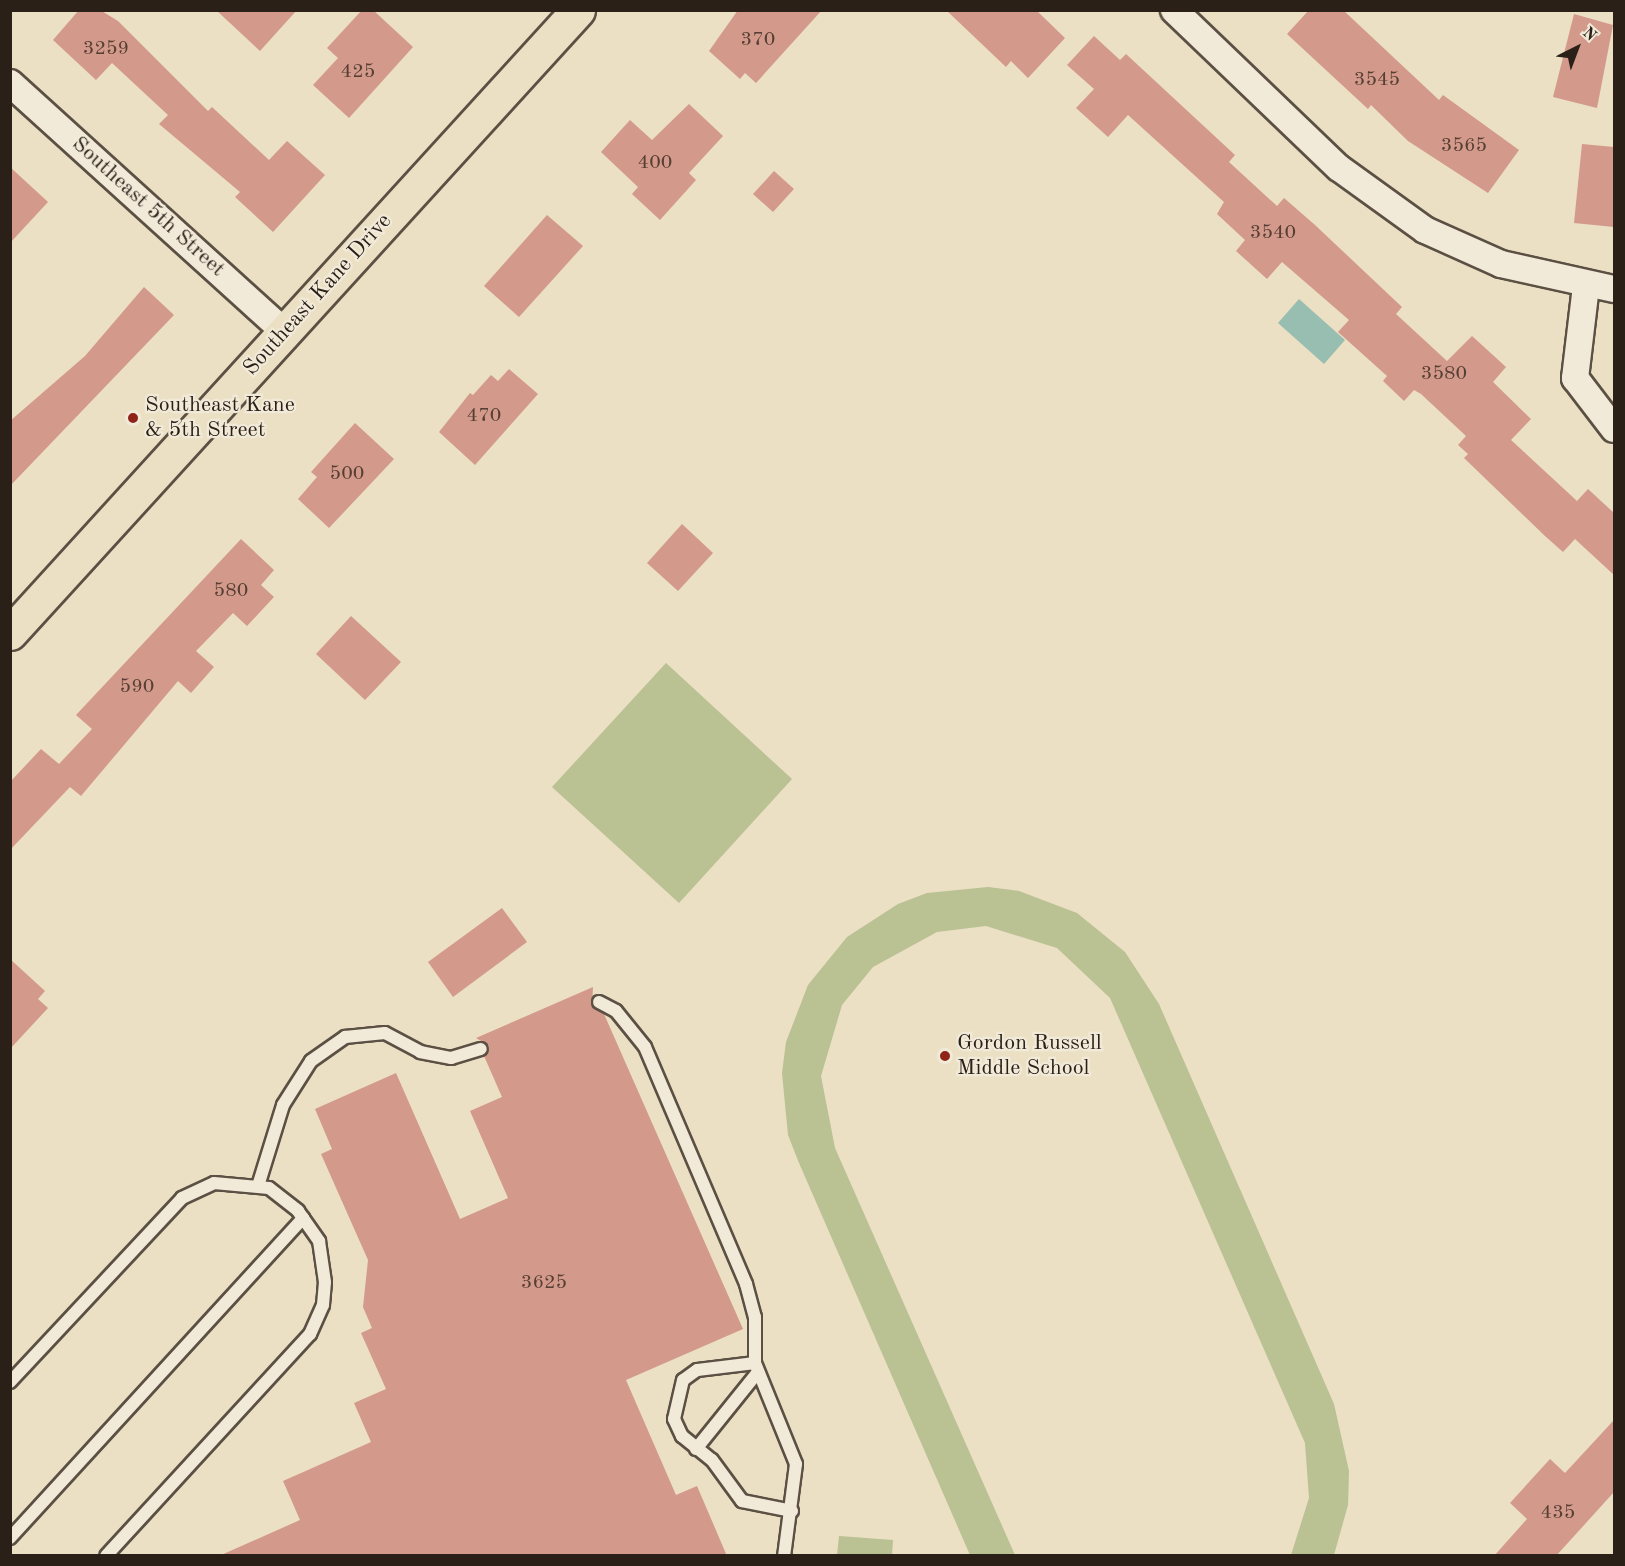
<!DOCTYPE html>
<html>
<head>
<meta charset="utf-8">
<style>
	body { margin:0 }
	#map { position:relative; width:1625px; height:1566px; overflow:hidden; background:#ebdfc4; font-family:"Old Standard TT",serif }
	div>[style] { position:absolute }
	.green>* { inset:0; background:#bac192 }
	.water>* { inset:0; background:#98bdb1 }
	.building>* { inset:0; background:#d3998a }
	.roads { filter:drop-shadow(2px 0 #5b5043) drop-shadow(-2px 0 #5b5043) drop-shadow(0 2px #5b5043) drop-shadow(0 -2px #5b5043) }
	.service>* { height:12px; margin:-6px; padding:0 6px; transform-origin:6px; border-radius:6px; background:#f2ead9 }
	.minor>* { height:26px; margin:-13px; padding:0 13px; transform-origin:13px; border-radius:13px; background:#f2ead9 }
	.primary>* { height:33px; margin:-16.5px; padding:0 16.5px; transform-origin:16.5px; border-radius:16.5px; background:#ebdfc4 }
	.dots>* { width:16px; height:16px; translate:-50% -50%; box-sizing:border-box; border:3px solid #f2ead9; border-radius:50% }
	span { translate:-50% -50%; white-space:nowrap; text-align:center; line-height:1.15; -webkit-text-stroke:4.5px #f2ead9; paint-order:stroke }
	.number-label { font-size:20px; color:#553e34 }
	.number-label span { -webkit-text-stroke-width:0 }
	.street-label { font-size:22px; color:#2b2018 }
	.poi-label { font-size:22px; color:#2b2018 }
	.left { translate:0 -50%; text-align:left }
	.frame { position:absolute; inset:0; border:12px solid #2b2018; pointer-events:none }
	.north { position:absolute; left:1547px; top:18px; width:60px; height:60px; -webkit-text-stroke:4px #f2ead9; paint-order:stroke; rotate:42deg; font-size:16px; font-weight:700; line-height:24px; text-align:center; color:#2b2018 }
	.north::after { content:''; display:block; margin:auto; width:21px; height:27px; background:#2b2018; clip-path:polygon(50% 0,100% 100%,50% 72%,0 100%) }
</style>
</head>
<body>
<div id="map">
	<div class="green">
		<div style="clip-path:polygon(666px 663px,792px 779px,679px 903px,552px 787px)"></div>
		<div style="clip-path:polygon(988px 887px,1019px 891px,1077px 913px,1125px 952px,1159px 1004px,1334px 1404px,1349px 1471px,1348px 1505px,1334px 1555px,1291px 1555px,1309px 1498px,1305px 1443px,1110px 998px,1057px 948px,986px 926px,937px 932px,873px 967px,842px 1005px,821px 1076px,835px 1148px,1015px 1555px,970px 1555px,799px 1163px,788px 1135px,782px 1073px,786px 1042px,808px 985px,847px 937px,898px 904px,927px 893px)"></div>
		<div style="clip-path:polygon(839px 1536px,893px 1540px,892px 1555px,837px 1555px)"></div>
	</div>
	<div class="water">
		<div style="clip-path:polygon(1299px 299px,1345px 340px,1324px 364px,1278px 323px)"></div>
	</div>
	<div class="building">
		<div style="clip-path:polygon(79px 10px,100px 10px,118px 21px,208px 111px,212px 107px,269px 160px,287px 141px,325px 175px,273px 232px,235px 197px,240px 192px,159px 124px,168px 115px,112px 63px,96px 80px,53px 40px)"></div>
		<div style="clip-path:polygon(216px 10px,297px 10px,260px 51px)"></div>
		<div style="clip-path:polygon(362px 10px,373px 10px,413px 47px,349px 118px,313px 85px,338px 58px,327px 48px)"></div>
		<div style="clip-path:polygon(738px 10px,822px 10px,756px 83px,745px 73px,740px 79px,709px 51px)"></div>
		<div style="clip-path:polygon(946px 10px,1037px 11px,1065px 38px,1028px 78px,1011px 61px,1006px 67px)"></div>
		<div style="clip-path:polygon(1309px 10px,1343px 10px,1439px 100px,1443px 95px,1519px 150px,1488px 193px,1408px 141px,1371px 105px,1368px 109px,1287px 34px)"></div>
		<div style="clip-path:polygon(1574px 14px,1613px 25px,1597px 108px,1553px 97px)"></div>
		<div style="clip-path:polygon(1094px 36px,1120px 60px,1126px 54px,1235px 155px,1229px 162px,1277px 206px,1284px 198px,1315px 225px,1402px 307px,1396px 314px,1447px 361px,1472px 336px,1506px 367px,1493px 382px,1531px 419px,1511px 440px,1577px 501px,1588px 489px,1614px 513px,1614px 575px,1575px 539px,1563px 552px,1545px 536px,1464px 458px,1468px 454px,1458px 445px,1466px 436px,1421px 394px,1414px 390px,1404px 401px,1383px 381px,1387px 376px,1338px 332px,1349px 320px,1282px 262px,1267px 279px,1236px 251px,1245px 240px,1217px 214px,1224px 202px,1128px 115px,1108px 137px,1076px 108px,1094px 89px,1067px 65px)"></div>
		<div style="clip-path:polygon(689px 104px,723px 136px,689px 173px,696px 180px,660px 220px,632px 194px,638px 187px,601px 152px,630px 120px,652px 140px)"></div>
		<div style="clip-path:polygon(1582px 144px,1614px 147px,1614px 227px,1574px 223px)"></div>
		<div style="clip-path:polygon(10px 167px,48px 202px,10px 243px)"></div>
		<div style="clip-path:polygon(774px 171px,794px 189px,773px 212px,753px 194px)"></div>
		<div style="clip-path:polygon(547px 215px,583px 246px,519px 317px,484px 286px)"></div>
		<div style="clip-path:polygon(144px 287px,174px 315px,10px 486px,10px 421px,85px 356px)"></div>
		<div style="clip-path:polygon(509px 369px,538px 394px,475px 465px,439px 432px,470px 393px,473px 395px,491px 375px,498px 381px)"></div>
		<div style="clip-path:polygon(355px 423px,394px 459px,329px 528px,298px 499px,317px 477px,311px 472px)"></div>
		<div style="clip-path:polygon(682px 524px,713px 553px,678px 591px,647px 563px)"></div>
		<div style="clip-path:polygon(241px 539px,274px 570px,261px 585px,274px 597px,247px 626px,233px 613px,196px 651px,214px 667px,191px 693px,178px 681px,81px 796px,70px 787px,10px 850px,10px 782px,41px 749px,59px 764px,92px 729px,76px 715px)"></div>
		<div style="clip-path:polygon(351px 616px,401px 662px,365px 700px,316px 654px)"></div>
		<div style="clip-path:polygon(502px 908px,527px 942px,453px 997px,428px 962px)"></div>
		<div style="clip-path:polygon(10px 959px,45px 991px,38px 999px,48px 1008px,10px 1049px)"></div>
		<div style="clip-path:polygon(593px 987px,592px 1006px,604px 1014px,743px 1329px,626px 1380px,676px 1495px,697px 1486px,727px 1556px,219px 1556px,300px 1520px,283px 1481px,371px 1442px,354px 1403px,386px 1389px,361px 1333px,372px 1328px,363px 1307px,368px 1260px,321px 1154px,332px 1149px,315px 1109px,396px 1073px,460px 1219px,508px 1198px,470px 1111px,502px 1097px,484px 1056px,489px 1046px,476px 1038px)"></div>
		<div style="clip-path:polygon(1614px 1420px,1614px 1492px,1556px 1556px,1494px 1556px,1527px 1519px,1510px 1503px,1550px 1459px,1565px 1473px)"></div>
	</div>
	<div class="roads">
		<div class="service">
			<div style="left:599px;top:1002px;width:19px;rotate:28deg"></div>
			<div style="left:616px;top:1011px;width:46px;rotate:51.1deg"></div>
			<div style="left:645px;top:1047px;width:258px;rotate:66.9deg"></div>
			<div style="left:746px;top:1284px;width:34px;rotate:75deg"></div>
			<div style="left:755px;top:1317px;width:46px;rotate:90deg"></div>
			<div style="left:755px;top:1363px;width:109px;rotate:67.9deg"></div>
			<div style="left:796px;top:1464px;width:93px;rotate:97.4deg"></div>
			<div style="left:258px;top:1186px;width:85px;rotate:-72.8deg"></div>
			<div style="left:283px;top:1105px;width:52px;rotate:-57.5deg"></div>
			<div style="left:311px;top:1061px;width:42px;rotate:-35.2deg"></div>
			<div style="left:345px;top:1037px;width:40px;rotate:-5.7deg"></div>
			<div style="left:385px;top:1033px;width:40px;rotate:28deg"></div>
			<div style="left:420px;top:1052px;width:32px;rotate:11deg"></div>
			<div style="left:451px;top:1058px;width:31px;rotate:-17deg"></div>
			<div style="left:755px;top:1363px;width:58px;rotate:173.1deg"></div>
			<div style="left:697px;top:1370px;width:17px;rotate:144deg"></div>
			<div style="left:683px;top:1380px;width:40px;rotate:103deg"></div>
			<div style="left:674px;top:1419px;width:19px;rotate:65deg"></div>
			<div style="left:682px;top:1436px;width:38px;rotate:39deg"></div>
			<div style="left:712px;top:1460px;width:51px;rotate:53.8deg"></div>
			<div style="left:742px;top:1501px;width:51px;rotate:11.3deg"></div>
			<div style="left:10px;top:1382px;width:252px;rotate:-46.9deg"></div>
			<div style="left:182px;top:1198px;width:35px;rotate:-25deg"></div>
			<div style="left:214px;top:1183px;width:55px;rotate:5.2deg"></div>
			<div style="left:269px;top:1188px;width:37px;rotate:38deg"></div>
			<div style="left:298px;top:1211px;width:37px;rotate:55deg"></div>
			<div style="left:319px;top:1241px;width:41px;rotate:81.7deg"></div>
			<div style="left:325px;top:1282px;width:23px;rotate:95deg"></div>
			<div style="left:323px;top:1305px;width:32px;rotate:114deg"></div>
			<div style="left:310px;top:1334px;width:301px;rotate:132.6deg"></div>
			<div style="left:696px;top:1449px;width:97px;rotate:-51.2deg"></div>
			<div style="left:10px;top:1538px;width:434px;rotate:-47.5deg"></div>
		</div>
		<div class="minor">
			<div style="left:1174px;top:10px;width:228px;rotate:43.8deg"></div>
			<div style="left:1339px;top:168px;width:106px;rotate:35.8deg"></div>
			<div style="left:1425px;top:230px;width:83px;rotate:24.1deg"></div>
			<div style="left:1501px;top:264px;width:116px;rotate:12.5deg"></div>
			<div style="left:10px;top:83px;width:371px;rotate:42.2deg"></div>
			<div style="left:1586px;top:286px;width:93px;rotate:96.8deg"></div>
			<div style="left:1575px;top:378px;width:64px;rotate:52.6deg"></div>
		</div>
		<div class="primary">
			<div style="left:10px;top:633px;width:843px;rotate:-47.64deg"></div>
		</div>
	</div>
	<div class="dots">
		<div style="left:133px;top:418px;background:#8f2418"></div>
		<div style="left:945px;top:1056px;background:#8f2418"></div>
	</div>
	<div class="number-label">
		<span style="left:758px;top:40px">370</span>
		<span style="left:106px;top:49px">3259</span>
		<span style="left:358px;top:72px">425</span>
		<span style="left:1377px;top:80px">3545</span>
		<span style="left:1464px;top:146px">3565</span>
		<span style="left:655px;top:163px">400</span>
		<span style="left:1273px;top:233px">3540</span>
		<span style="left:1444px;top:374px">3580</span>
		<span style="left:484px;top:416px">470</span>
		<span style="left:347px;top:474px">500</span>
		<span style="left:231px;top:591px">580</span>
		<span style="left:137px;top:687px">590</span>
		<span style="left:544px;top:1283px">3625</span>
		<span style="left:1558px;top:1513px">435</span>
	</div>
	<div class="street-label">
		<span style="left:148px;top:207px;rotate:42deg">Southeast 5th Street</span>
		<span style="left:318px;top:295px;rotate:-48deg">Southeast Kane Drive</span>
	</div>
	<div class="poi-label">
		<span class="left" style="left:145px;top:418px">Southeast Kane<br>&amp; 5th Street</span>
		<span class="left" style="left:957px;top:1056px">Gordon Russell<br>Middle School</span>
	</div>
	<div class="frame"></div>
	<div class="north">N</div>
</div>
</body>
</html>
